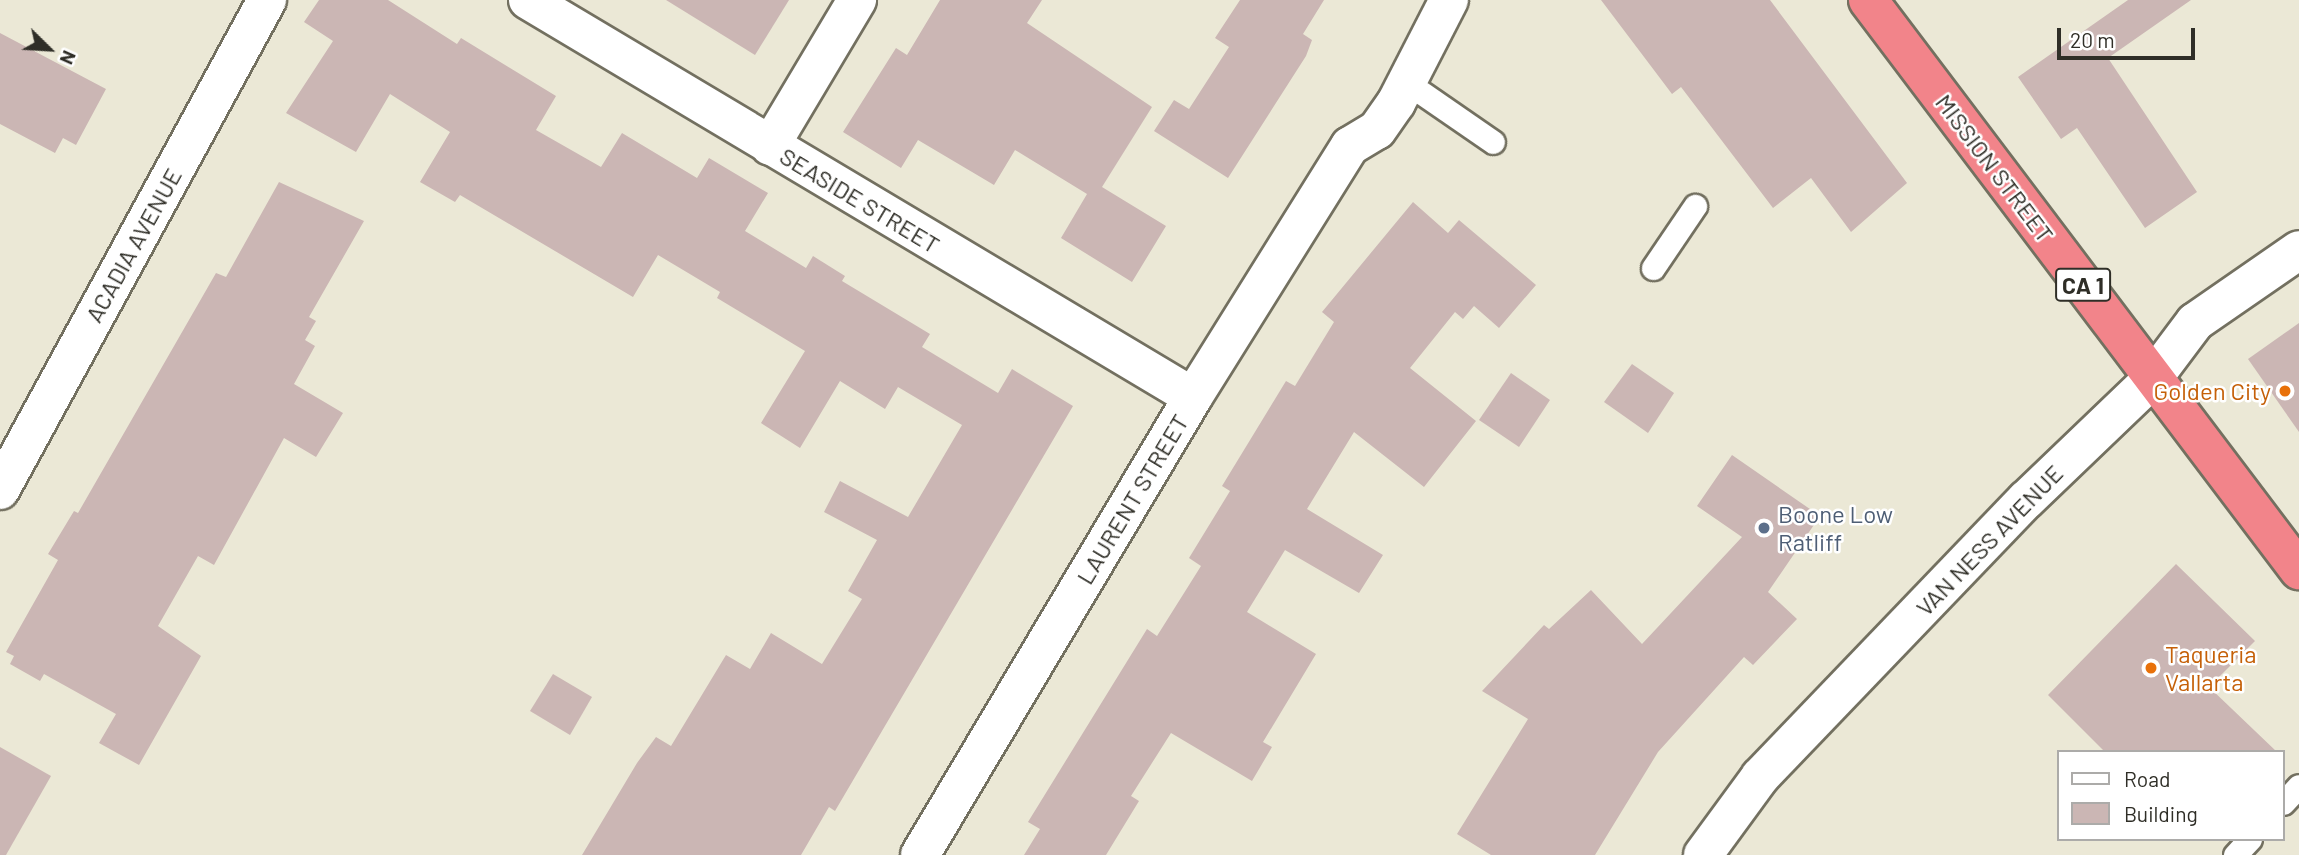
<!DOCTYPE html>
<html>
<head>
<meta charset="utf-8">
<style>
	body { margin:0 }
	#map { position:relative; width:2299px; height:855px; overflow:hidden; background:#ebe8d6; font-family:Barlow,sans-serif }
	div>[style] { position:absolute }
	.building>* { inset:0; background:#cbb6b4 }
	.roads { filter:drop-shadow(2px 0 #737060) drop-shadow(-2px 0 #737060) drop-shadow(0 2px #737060) drop-shadow(0 -2px #737060) }
	.lane>* { height:23px; margin:-11.5px; padding:0 11.5px; transform-origin:11.5px; border-radius:11.5px; background:#fff }
	.street>* { height:38px; margin:-19px; padding:0 19px; transform-origin:19px; border-radius:19px; background:#fff }
	.highway>* { height:38px; margin:-19px; padding:0 19px; transform-origin:19px; border-radius:19px; background:#f2848a }
	.dots>* { width:19px; height:19px; translate:-50% -50%; box-sizing:border-box; border:4px solid #fff; border-radius:50% }
	span { translate:-50% -50%; white-space:nowrap; text-align:center; line-height:1.15; -webkit-text-stroke:5px #fff; paint-order:stroke }
	.shield-label span { padding:2px 5px; background:#fff; border:2px solid; border-radius:5px; -webkit-text-stroke-width:0 }
	.shield-label { font-size:23px; color:#2f2e27; font-weight:700 }
	.street-label { font-size:24px; color:#2f2e27 }
	.food-label { font-size:24px; color:#c56008 }
	.right { translate:-100% -50%; text-align:right }
	.left { translate:0 -50%; text-align:left }
	.service-label { font-size:24px; color:#4e5e75 }
	.legend { position:absolute; left:2057px; top:750px; width:228px; height:91px; box-sizing:border-box; background:#fff; border:2px solid #acaba9; margin:0; padding:9px 12px; list-style:none; font-size:21px; color:#2f2e27 }
	.legend li { display:flex; align-items:center; gap:14px; height:35px }
	.legend b { width:35px; border:2px solid #acaba9 }
	.north { position:absolute; left:14px; top:14px; width:70px; height:70px; -webkit-text-stroke:5px #fff; paint-order:stroke; rotate:114deg; font-size:19px; font-weight:700; line-height:28px; text-align:center; color:#2f2e27 }
	.north::after { content:''; display:block; margin:auto; width:24px; height:32px; background:#2f2e27; clip-path:polygon(50% 0,100% 100%,50% 72%,0 100%) }
	.scale { position:absolute; left:2057px; top:28px; width:138px; height:32px; box-sizing:border-box; border:4px solid #2f2e27; border-top:0; padding-left:9px; font-size:21px; line-height:24px; white-space:nowrap; color:#2f2e27; -webkit-text-stroke:5px #fff; paint-order:stroke }
</style>
</head>
<body>
<div id="map">
	<div class="building">
		<div style="clip-path:polygon(319px 0,388px 0,457px 44px,461px 38px,556px 96px,536px 130px,601px 167px,622px 133px,697px 178px,709px 158px,768px 193px,745px 231px,806px 268px,813px 256px,845px 276px,842px 281px,930px 334px,922px 347px,998px 393px,1012px 369px,1073px 406px,835px 811px,829px 807px,801px 855px,582px 855px,637px 763px,656px 737px,671px 746px,726px 655px,750px 669px,771px 633px,822px 664px,862px 599px,848px 591px,877px 540px,824px 512px,840px 481px,908px 517px,962px 425px,898px 387px,885px 409px,840px 381px,800px 448px,761px 423px,805px 351px,717px 298px,720px 292px,658px 255px,633px 297px,460px 195px,455px 202px,420px 182px,450px 132px,390px 94px,356px 152px,286px 113px,333px 41px,304px 22px)"></div>
		<div style="clip-path:polygon(666px 0,789px 0,755px 55px)"></div>
		<div style="clip-path:polygon(940px 0,1042px 0,1027px 23px,1152px 107px,1102px 187px,1166px 226px,1132px 282px,1061px 238px,1087px 194px,1015px 150px,994px 185px,918px 140px,901px 168px,843px 132px,896px 48px,907px 55px)"></div>
		<div style="clip-path:polygon(1240px 0,1324px 0,1303px 34px,1312px 40px,1306px 56px,1228px 178px,1154px 131px,1174px 100px,1189px 109px,1229px 47px,1215px 38px)"></div>
		<div style="clip-path:polygon(1601px 0,1770px 0,1907px 183px,1851px 232px,1811px 178px,1773px 208px,1681px 87px,1672px 94px)"></div>
		<div style="clip-path:polygon(2128px 0,2191px 0,2108px 58px,2197px 192px,2145px 228px,2077px 128px,2061px 139px,2018px 77px)"></div>
		<div style="clip-path:polygon(0 33px,106px 89px,76px 145px,63px 138px,55px 153px,0 124px)"></div>
		<div style="clip-path:polygon(279px 182px,364px 221px,309px 317px,316px 321px,305px 340px,315px 346px,294px 384px,343px 413px,316px 457px,284px 438px,214px 565px,198px 556px,158px 626px,201px 656px,139px 765px,99px 743px,116px 714px,44px 674px,40px 681px,10px 664px,14px 656px,6px 652px,58px 560px,48px 554px,74px 511px,78px 513px,216px 273px,226px 277px)"></div>
		<div style="clip-path:polygon(1413px 202px,1448px 233px,1459px 220px,1536px 285px,1499px 328px,1474px 306px,1463px 319px,1455px 312px,1410px 368px,1476px 421px,1424px 487px,1354px 432px,1307px 509px,1383px 555px,1359px 593px,1285px 550px,1247px 612px,1316px 654px,1263px 742px,1272px 747px,1252px 781px,1171px 733px,1131px 796px,1139px 801px,1106px 855px,1024px 855px,1040px 829px,1028px 822px,1147px 629px,1157px 636px,1201px 566px,1189px 558px,1230px 491px,1222px 486px,1286px 381px,1295px 386px,1334px 322px,1322px 312px)"></div>
		<div style="clip-path:polygon(2299px 323px,2299px 432px,2248px 359px)"></div>
		<div style="clip-path:polygon(1632px 364px,1674px 393px,1648px 433px,1604px 402px)"></div>
		<div style="clip-path:polygon(1511px 373px,1550px 400px,1519px 447px,1479px 420px)"></div>
		<div style="clip-path:polygon(1732px 455px,1820px 516px,1768px 592px,1797px 619px,1753px 665px,1744px 657px,1658px 752px,1595px 855px,1491px 855px,1457px 834px,1528px 719px,1482px 691px,1544px 625px,1549px 629px,1591px 590px,1642px 644px,1742px 537px,1697px 506px)"></div>
		<div style="clip-path:polygon(2176px 564px,2255px 641px,2209px 687px,2277px 752px,2105px 752px,2048px 695px)"></div>
		<div style="clip-path:polygon(553px 674px,592px 697px,570px 735px,530px 711px)"></div>
		<div style="clip-path:polygon(0 747px,51px 776px,6px 855px,0 855px)"></div>
	</div>
	<div class="roads">
		<div class="lane">
			<div style="left:1422px;top:93px;width:86px;rotate:34.6deg"></div>
			<div style="left:1653px;top:268px;width:75px;rotate:-55.9deg"></div>
			<div style="left:2283px;top:803px;width:23px;rotate:-47deg"></div>
			<div style="left:2235px;top:855px;width:22px;rotate:-47deg"></div>
		</div>
		<div class="street">
			<div style="left:528px;top:0;width:774px;rotate:30.84deg"></div>
			<div style="left:770px;top:146px;width:170px;rotate:-59.2deg"></div>
			<div style="left:0;top:490px;width:558px;rotate:-61.41deg"></div>
			<div style="left:920px;top:855px;width:533px;rotate:-59.2deg"></div>
			<div style="left:1193px;top:397px;width:296px;rotate:-58deg"></div>
			<div style="left:1350px;top:146px;width:31px;rotate:-31deg"></div>
			<div style="left:1377px;top:130px;width:33px;rotate:-55deg"></div>
			<div style="left:1396px;top:103px;width:116px;rotate:-62.8deg"></div>
			<div style="left:1703px;top:855px;width:97px;rotate:-53.8deg"></div>
			<div style="left:1760px;top:777px;width:384px;rotate:-46.2deg"></div>
			<div style="left:2026px;top:500px;width:176px;rotate:-43.8deg"></div>
			<div style="left:2153px;top:378px;width:70px;rotate:-53.1deg"></div>
			<div style="left:2195px;top:322px;width:126px;rotate:-34.7deg"></div>
		</div>
		<div class="highway">
			<div style="left:1868px;top:0;width:715px;rotate:52.91deg"></div>
		</div>
	</div>
	<div class="dots">
		<div style="left:2285px;top:391px;background:#e8710a"></div>
		<div style="left:1764px;top:528px;background:#5c6f8a"></div>
		<div style="left:2151px;top:668px;background:#e8710a"></div>
	</div>
	<div class="shield-label">
		<span style="left:2083px;top:285px">CA 1</span>
	</div>
	<div class="street-label">
		<span style="left:1995px;top:168px;rotate:53deg">MISSION STREET</span>
		<span style="left:860px;top:200px;rotate:31deg">SEASIDE STREET</span>
		<span style="left:133px;top:245px;rotate:-61deg">ACADIA AVENUE</span>
		<span style="left:1132px;top:499px;rotate:-59deg">LAURENT STREET</span>
		<span style="left:1989px;top:540px;rotate:-46deg">VAN NESS AVENUE</span>
	</div>
	<div class="food-label">
		<span class="right" style="left:2271px;top:391px">Golden City</span>
		<span class="left" style="left:2165px;top:668px">Taqueria<br>Vallarta</span>
	</div>
	<div class="service-label">
		<span class="left" style="left:1778px;top:528px">Boone Low<br>Ratliff</span>
	</div>
	<ul class="legend">
	<li><b style="height:9px;background:#fff"></b>Road</li>
	<li><b style="height:19px;background:#cbb6b4"></b>Building</li>
	</ul>
	<div class="north">N</div>
	<div class="scale">20 m</div>
</div>
</body>
</html>
